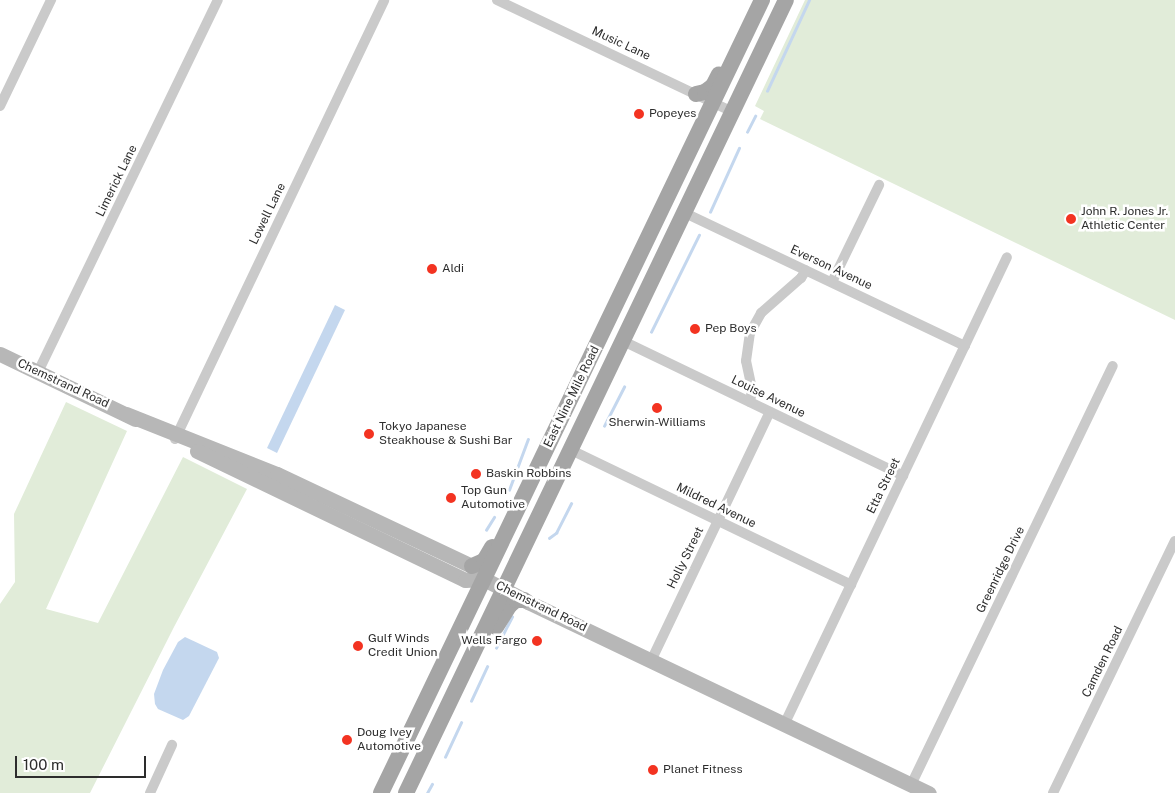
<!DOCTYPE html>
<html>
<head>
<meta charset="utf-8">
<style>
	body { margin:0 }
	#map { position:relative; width:1175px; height:793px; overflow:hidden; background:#fff; font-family:"Public Sans",sans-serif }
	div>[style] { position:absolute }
	.green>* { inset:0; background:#e1ecd9 }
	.water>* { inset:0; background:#c4d7ee }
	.stream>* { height:2.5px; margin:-1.25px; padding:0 1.25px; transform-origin:1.25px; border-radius:1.25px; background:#c4d7ee }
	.street>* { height:10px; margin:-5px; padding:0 5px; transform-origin:5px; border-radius:5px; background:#cacaca }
	.secondary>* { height:15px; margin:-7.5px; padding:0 7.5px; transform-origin:7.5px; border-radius:7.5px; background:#b7b7b7 }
	.primary>* { height:16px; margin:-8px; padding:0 8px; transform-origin:8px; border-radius:8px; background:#a5a5a5 }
	.dots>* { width:14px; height:14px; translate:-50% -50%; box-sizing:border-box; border:2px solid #fff; border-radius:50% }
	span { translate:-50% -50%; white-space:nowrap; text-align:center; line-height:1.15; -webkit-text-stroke:5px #fff; paint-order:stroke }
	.street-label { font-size:12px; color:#2d2d2d }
	.poi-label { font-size:12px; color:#2d2d2d }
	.left { translate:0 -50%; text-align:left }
	.right { translate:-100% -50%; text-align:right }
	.scale { position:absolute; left:15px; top:756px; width:131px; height:22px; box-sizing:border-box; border:2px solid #2d2d2d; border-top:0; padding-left:6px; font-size:15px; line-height:18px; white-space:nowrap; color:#2d2d2d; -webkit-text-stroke:4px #fff; paint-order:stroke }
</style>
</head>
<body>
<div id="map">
	<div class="green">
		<div style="clip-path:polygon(805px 0,1175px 0,1175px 320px,760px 119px,764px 111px,755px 106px)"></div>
		<div style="clip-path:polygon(66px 402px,127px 431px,46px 609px,98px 623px,183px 457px,247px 489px,174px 627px,90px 793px,0 793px,0 604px,15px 582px,14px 514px)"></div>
	</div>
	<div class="water">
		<div style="clip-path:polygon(335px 305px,345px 310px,277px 453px,267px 448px)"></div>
		<div style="clip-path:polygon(185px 637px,217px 652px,219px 658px,189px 716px,183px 720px,158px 709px,155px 704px,154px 694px,163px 670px,178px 642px)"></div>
	</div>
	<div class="stream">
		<div style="left:767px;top:91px;width:100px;rotate:-65.2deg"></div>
		<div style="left:747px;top:132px;width:18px;rotate:-63deg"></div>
		<div style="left:710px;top:212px;width:70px;rotate:-65.6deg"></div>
		<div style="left:651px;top:332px;width:108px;rotate:-63.7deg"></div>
		<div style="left:604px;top:426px;width:44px;rotate:-62.9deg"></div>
		<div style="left:509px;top:490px;width:54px;rotate:-69.6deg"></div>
		<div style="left:486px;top:530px;width:15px;rotate:-58deg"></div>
		<div style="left:549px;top:538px;width:9px;rotate:-36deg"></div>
		<div style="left:556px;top:533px;width:33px;rotate:-63deg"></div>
		<div style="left:496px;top:648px;width:35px;rotate:-63deg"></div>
		<div style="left:471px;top:701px;width:38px;rotate:-65deg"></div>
		<div style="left:445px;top:757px;width:38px;rotate:-65deg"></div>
		<div style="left:427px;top:793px;width:10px;rotate:-61deg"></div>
	</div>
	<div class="street">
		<div style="left:497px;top:0;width:261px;rotate:25.4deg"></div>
		<div style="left:0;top:106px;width:118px;rotate:-64.3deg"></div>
		<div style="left:685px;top:213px;width:310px;rotate:25.4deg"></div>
		<div style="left:832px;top:282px;width:108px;rotate:-64.1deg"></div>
		<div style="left:623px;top:341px;width:311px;rotate:25.7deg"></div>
		<div style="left:38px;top:372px;width:413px;rotate:-64.2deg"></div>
		<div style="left:750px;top:402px;width:13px;rotate:-81deg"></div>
		<div style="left:752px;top:389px;width:29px;rotate:-102deg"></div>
		<div style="left:746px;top:361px;width:28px;rotate:-82deg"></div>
		<div style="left:750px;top:333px;width:23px;rotate:-61deg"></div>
		<div style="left:761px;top:313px;width:53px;rotate:-41.2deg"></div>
		<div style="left:801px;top:278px;width:9px;rotate:-58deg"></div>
		<div style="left:175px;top:439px;width:486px;rotate:-64.5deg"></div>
		<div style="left:571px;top:450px;width:311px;rotate:25.7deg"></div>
		<div style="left:651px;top:661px;width:276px;rotate:-64.5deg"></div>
		<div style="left:784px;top:725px;width:518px;rotate:-64.52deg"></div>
		<div style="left:911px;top:785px;width:465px;rotate:-64.3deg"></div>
		<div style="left:150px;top:793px;width:53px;rotate:-65.4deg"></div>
		<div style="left:1053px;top:793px;width:280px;rotate:-64.2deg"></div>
	</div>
	<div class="secondary">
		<div style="left:0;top:354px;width:150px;rotate:25.7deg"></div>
		<div style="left:126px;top:414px;width:162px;rotate:21.7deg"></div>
		<div style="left:277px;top:474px;width:216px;rotate:25.3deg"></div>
		<div style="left:472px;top:566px;width:18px;rotate:47deg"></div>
		<div style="left:484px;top:579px;width:50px;rotate:27.6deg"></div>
		<div style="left:528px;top:602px;width:444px;rotate:25.5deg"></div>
		<div style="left:197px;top:451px;width:297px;rotate:25.7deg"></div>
		<div style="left:465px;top:580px;width:19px;rotate:-3deg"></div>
	</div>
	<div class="primary">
		<div style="left:696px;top:94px;width:9px;rotate:-13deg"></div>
		<div style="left:705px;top:92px;width:10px;rotate:-37deg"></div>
		<div style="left:713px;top:86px;width:13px;rotate:-63deg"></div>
		<div style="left:472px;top:566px;width:13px;rotate:-23deg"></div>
		<div style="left:484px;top:561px;width:16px;rotate:-60deg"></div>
		<div style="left:496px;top:627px;width:26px;rotate:-58deg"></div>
		<div style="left:510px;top:605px;width:8px;rotate:-40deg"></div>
		<div style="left:516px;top:600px;width:8px"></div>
		<div style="left:381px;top:793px;width:880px;rotate:-64.34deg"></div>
		<div style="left:406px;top:793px;width:879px;rotate:-64.4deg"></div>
	</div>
	<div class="dots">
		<div style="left:639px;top:114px;background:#f33321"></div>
		<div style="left:1071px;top:219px;background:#f33321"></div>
		<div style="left:432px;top:269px;background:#f33321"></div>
		<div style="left:695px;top:329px;background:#f33321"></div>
		<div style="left:657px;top:408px;background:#f33321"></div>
		<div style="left:369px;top:434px;background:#f33321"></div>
		<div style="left:476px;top:474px;background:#f33321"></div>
		<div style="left:451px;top:498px;background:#f33321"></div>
		<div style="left:537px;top:641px;background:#f33321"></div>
		<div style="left:358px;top:646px;background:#f33321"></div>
		<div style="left:347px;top:740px;background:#f33321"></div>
		<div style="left:653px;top:770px;background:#f33321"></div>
	</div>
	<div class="street-label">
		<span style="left:621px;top:44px;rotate:25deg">Music Lane</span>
		<span style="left:117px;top:181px;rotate:-64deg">Limerick Lane</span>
		<span style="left:268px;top:214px;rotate:-64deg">Lowell Lane</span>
		<span style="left:831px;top:268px;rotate:25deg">Everson Avenue</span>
		<span style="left:63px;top:384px;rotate:25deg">Chemstrand Road</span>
		<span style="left:572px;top:397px;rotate:-64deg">East Nine Mile Road</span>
		<span style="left:768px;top:397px;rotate:26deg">Louise Avenue</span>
		<span style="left:884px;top:486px;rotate:-64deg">Etta Street</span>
		<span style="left:716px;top:506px;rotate:26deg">Mildred Avenue</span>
		<span style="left:686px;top:558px;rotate:-64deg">Holly Street</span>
		<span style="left:1001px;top:570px;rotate:-64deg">Greenridge Drive</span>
		<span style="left:541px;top:607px;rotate:26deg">Chemstrand Road</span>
		<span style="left:1103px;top:662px;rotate:-64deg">Camden Road</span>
	</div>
	<div class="poi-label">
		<span class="left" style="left:649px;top:114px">Popeyes</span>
		<span class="left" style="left:1081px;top:219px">John R. Jones Jr.<br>Athletic Center</span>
		<span class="left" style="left:442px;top:269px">Aldi</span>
		<span class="left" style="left:705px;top:329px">Pep Boys</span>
		<span style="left:657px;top:423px">Sherwin-Williams</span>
		<span class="left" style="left:379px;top:434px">Tokyo Japanese<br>Steakhouse &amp; Sushi Bar</span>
		<span class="left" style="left:486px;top:474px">Baskin Robbins</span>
		<span class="left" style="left:461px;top:498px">Top Gun<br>Automotive</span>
		<span class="left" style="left:368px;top:646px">Gulf Winds<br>Credit Union</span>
		<span class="right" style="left:527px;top:641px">Wells Fargo</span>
		<span class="left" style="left:357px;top:740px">Doug Ivey<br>Automotive</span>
		<span class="left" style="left:663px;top:770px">Planet Fitness</span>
	</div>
	<div class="scale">100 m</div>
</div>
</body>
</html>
